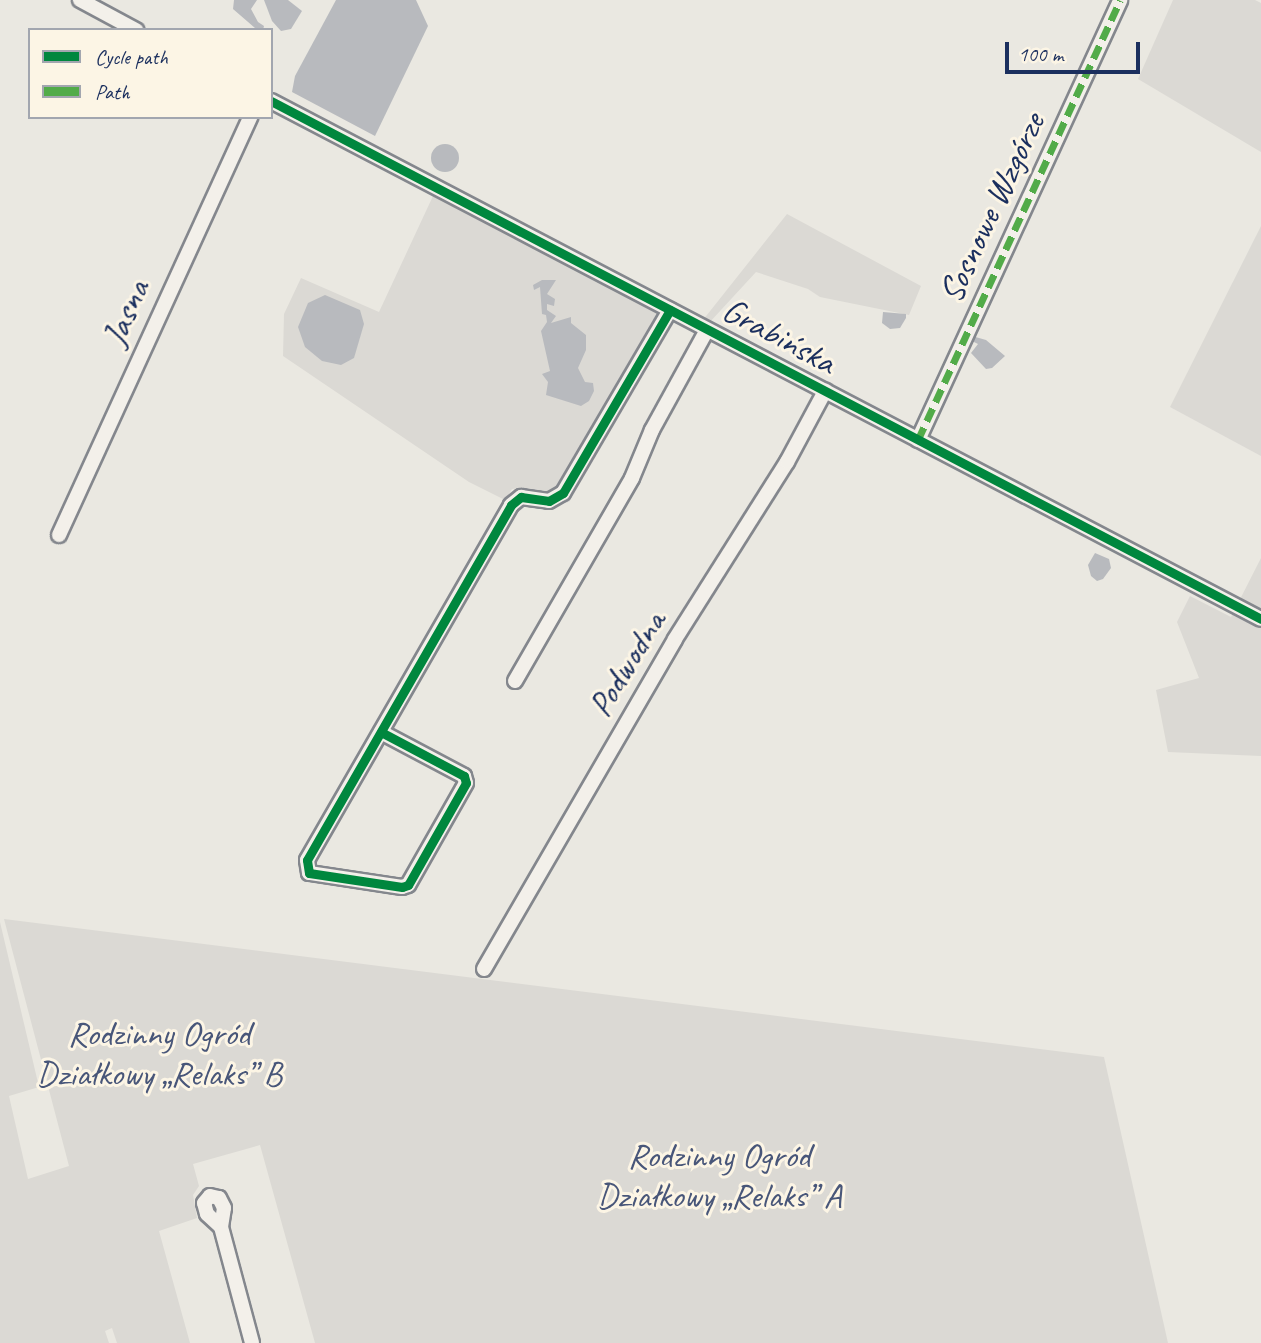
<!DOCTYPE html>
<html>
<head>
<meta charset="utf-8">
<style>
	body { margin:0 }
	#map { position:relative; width:1261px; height:1343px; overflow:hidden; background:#eae8e1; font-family:Caveat,sans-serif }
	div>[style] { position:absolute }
	.green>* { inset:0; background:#dbd9d4 }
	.water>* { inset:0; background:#b8babe }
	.round { border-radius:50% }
	.roads { filter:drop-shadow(2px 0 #84878d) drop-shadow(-2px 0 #84878d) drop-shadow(0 2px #84878d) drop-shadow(0 -2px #84878d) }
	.minor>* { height:14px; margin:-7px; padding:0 7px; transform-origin:7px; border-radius:7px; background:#f3f0ea }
	.quiet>* { height:7px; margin-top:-3.5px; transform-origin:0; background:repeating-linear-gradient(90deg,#52ab49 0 14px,transparent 0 21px) }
	.cycleway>* { height:9px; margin:-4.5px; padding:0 4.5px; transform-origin:4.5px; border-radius:4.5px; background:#00873e }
	span { translate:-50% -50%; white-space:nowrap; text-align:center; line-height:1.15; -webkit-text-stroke:6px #fcf5e5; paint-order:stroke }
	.street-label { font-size:35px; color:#1b2f5e }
	.park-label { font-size:35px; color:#485679 }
	.legend { position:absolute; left:28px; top:28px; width:245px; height:91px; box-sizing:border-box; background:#fcf5e5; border:2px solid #a2a6af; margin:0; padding:9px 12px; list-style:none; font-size:21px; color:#1b2f5e }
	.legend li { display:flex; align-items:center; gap:14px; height:35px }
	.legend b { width:35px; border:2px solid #a2a6af }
	.scale { position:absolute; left:1005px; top:42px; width:135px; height:32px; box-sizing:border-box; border:4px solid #1b2f5e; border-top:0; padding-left:9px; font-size:21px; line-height:24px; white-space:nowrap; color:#1b2f5e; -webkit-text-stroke:5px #fcf5e5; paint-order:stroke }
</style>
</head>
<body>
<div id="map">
	<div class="green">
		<div style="clip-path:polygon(1173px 0,1255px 0,1261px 3px,1261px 152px,1138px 79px)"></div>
		<div style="clip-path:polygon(433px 196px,662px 315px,562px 487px,548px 495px,519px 488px,512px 489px,505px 500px,469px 482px,283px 356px,284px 314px,301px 278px,379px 312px)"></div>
		<div style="clip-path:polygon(787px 214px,921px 286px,909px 315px,820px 297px,808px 289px,756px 272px,709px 323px,703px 320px)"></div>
		<div style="clip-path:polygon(1261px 226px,1261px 456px,1170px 407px)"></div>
		<div style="clip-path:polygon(1261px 558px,1261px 756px,1168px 752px,1156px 690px,1199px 678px,1177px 622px,1190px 596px,1231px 617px)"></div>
		<div style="clip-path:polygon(4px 919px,1104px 1057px,1168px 1343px,315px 1343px,260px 1145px,193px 1164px,199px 1186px,193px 1195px,197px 1218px,159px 1231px,190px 1343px,117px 1343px,112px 1328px,105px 1331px,109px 1343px,0 1343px,0 922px,39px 1087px,9px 1096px,28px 1179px,69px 1166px)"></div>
	</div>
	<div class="water">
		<div style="clip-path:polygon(234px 0,257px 0,251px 9px,258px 22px,264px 26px,263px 30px,255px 28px,233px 9px)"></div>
		<div style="clip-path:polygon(264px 0,288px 0,302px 11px,291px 29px,281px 31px,272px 21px)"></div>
		<div style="clip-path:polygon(336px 0,416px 0,428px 26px,375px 136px,292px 92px,295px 76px)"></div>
		<div class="round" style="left:431px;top:144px;width:28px;height:28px"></div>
		<div style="clip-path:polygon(542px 280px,556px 280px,547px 294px,555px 299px,554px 306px,547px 304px,547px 310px,556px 316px,551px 323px,571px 317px,571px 323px,586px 335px,586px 350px,578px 368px,585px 382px,593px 383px,594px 391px,589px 401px,581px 406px,546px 395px,548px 382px,542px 374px,550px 371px,541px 331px,547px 322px,546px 315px,542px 314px,540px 287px,534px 290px,533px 285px)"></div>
		<div style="clip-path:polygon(325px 295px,360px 310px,364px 324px,354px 358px,341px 365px,322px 361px,305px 347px,298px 327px,308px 303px)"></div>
		<div style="clip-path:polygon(883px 312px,906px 314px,906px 318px,900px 328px,890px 329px,882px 323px)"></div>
		<div style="clip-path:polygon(972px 336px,986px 340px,1005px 356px,992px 368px,986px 369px,971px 353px,978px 344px,970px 340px)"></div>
		<div style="clip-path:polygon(1095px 553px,1109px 559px,1111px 568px,1103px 579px,1097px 581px,1091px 576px,1088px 565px)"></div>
	</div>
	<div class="roads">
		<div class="minor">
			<div style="left:80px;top:0;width:64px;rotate:28.2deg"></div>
			<div style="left:271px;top:101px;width:1117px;rotate:27.62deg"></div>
			<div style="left:918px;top:440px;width:484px;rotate:-65.3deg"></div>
			<div style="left:59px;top:535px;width:460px;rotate:-65.4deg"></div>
			<div style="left:515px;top:681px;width:234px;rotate:-60deg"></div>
			<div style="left:632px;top:478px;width:52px;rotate:-67.4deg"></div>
			<div style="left:652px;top:430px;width:114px;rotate:-61.2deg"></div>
			<div style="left:381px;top:732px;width:94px;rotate:27.9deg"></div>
			<div style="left:464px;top:776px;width:7px;rotate:74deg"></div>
			<div style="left:466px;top:783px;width:117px;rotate:119.6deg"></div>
			<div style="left:408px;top:885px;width:6px;rotate:162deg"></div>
			<div style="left:402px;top:887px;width:94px;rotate:-171.4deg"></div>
			<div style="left:309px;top:873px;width:13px;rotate:-99deg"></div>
			<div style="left:307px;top:860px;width:409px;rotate:-60.1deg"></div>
			<div style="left:511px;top:505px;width:13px;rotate:-39deg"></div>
			<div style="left:521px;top:497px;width:28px;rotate:8deg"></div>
			<div style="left:549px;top:501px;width:16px;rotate:-30deg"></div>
			<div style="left:563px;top:493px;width:212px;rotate:-59.7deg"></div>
			<div style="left:484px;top:969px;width:381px;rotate:-59.9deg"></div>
			<div style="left:675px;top:639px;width:209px;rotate:-57.7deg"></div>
			<div style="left:787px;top:462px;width:81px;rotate:-61.8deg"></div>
			<div style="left:221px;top:1227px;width:19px;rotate:-137deg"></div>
			<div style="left:207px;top:1214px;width:11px;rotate:-105deg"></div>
			<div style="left:204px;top:1203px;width:9px;rotate:-49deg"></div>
			<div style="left:210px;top:1196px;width:9px;rotate:13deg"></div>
			<div style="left:219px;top:1198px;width:11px;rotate:63deg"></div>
			<div style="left:224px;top:1208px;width:19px;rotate:99deg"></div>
			<div style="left:221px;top:1227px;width:120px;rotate:75deg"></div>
		</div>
	</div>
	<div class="quiet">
		<div style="left:918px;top:440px;width:484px;rotate:-65.3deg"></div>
	</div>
	<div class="cycleway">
		<div style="left:271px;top:101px;width:1117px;rotate:27.62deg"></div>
		<div style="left:381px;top:732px;width:94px;rotate:27.9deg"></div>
		<div style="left:464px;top:776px;width:7px;rotate:74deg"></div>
		<div style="left:466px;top:783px;width:117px;rotate:119.6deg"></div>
		<div style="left:408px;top:885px;width:6px;rotate:162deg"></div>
		<div style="left:402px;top:887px;width:94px;rotate:-171.4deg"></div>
		<div style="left:309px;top:873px;width:13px;rotate:-99deg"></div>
		<div style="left:307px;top:860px;width:409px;rotate:-60.1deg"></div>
		<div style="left:511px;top:505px;width:13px;rotate:-39deg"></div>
		<div style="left:521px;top:497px;width:28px;rotate:8deg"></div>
		<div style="left:549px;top:501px;width:16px;rotate:-30deg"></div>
		<div style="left:563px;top:493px;width:212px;rotate:-59.7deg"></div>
	</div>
	<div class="street-label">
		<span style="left:992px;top:208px;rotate:-65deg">Sosnowe Wzgórze</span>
		<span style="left:126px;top:313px;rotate:-66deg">Jasna</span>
		<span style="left:779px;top:336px;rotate:28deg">Grabińska</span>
		<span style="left:627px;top:664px;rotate:-59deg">Podwodna</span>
	</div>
	<div class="park-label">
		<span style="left:159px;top:1054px">Rodzinny Ogród<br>Działkowy „Relaks” B</span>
		<span style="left:719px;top:1176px">Rodzinny Ogród<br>Działkowy „Relaks” A</span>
	</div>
	<ul class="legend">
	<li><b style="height:9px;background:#00873e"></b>Cycle path</li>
	<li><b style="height:9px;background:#52ab49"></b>Path</li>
	</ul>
	<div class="scale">100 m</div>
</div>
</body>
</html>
